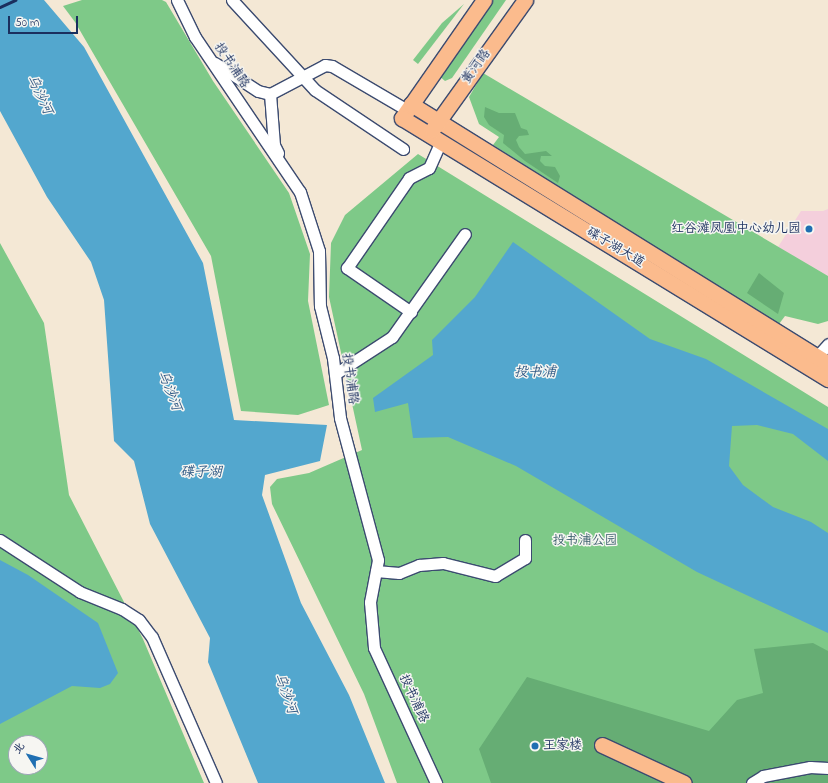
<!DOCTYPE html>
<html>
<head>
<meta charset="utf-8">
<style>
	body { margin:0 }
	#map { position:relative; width:828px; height:783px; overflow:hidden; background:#f4e8d5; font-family:"Indie Flower","LXGW WenKai TC",sans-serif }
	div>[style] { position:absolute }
	.built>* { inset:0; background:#f4cfdc }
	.green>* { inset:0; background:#7ec988 }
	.forest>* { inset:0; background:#66ad74 }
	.water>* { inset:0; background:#53a7ce }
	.roads { filter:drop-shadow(1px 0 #3c4b70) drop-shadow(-1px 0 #3c4b70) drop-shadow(0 1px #3c4b70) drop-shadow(0 -1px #3c4b70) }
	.minor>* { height:11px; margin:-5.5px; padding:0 5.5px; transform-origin:5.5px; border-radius:5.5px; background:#fff }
	.major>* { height:15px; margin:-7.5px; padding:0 7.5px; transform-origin:7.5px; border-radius:7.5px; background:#fbbb8d }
	.rail>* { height:3px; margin:-1.5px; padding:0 1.5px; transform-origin:1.5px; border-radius:1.5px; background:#1b2f5e }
	.dots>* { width:11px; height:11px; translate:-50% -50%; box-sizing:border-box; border:2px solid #f6f6f2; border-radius:50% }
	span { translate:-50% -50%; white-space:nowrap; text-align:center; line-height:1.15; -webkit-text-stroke:3px #f6f6f2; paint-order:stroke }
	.street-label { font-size:13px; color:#1b2f5e }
	.poi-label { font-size:13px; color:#1b2f5e }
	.right { translate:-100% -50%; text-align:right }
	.left { translate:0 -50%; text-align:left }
	.park-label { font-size:13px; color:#395d6b }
	.water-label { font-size:14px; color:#2f5985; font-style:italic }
	.north { position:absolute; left:8px; top:735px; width:40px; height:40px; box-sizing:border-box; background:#f6f6f2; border:1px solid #9ea6b7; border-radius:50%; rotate:307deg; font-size:11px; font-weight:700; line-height:16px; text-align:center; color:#1b2f5e }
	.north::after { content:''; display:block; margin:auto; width:14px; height:18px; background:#1f6fb2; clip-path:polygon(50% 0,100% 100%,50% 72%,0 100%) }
	.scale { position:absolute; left:8px; top:16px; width:70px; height:18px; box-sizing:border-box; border:2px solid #1b2f5e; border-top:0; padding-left:5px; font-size:12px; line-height:14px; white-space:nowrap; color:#1b2f5e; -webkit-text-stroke:3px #f6f6f2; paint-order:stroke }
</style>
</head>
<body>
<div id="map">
	<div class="built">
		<div style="clip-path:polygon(828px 209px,828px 276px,778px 247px,801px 211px,823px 211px)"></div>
	</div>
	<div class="green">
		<div style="clip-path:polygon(82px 0,162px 0,166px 2px,213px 81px,289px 193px,310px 254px,308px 301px,329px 405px,298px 415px,241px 411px,211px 256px,75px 22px,63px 6px)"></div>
		<div style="clip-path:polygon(488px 0,506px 0,452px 78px,445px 81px,438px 75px)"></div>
		<div style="clip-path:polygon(464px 4px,418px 64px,413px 60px,442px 23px)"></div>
		<div style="clip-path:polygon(483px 73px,828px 276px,828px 321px,818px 324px,785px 316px,779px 324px,493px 145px,499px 137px,479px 124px,469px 97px)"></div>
		<div style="clip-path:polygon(418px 154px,828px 407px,828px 783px,397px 783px,364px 694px,272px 504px,270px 487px,277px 479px,309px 473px,362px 450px,329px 297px,331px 243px,345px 215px)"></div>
		<div style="clip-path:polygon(evenodd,0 243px,44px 323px,69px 495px,143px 639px,204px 783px,0 783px,0 243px,16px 743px,40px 743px,40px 767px,16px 767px,16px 743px)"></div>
	</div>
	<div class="forest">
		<div style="clip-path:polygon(485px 107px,499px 113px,515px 113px,521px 128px,527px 130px,529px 135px,519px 136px,516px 140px,519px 147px,525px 154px,546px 151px,552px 156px,541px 156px,540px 161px,545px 166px,555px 167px,560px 176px,558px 183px,525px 161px,503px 143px,504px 135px,489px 125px,484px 117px)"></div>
		<div style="clip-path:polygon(759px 273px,784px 293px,778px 314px,747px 293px)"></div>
		<div style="clip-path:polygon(813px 643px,828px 651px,828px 783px,491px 783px,479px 749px,527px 677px,709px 731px,737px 700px,763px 693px,754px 649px)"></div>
	</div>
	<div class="water">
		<div style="clip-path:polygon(0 0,44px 0,84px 47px,203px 263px,234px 420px,327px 425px,320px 461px,265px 475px,262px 495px,301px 603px,349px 695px,385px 783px,258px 783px,208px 662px,210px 638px,150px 524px,134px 461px,114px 441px,104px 300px,91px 262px,47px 197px,0 111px)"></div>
		<div style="clip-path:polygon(513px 242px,650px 339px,706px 359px,828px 429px,828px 461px,793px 434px,757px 425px,732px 426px,729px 466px,743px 485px,773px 507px,811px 522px,828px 533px,828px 633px,697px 572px,516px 466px,448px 437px,413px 438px,408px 403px,375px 412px,373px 398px,433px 355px,432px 340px,475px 297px)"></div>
		<div style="clip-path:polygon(0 560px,28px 575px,98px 623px,118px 673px,110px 684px,100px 688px,72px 686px,0 724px)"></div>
	</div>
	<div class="roads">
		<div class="minor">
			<div style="left:177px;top:0;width:41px;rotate:64.1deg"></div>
			<div style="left:195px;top:37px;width:187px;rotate:55.9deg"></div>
			<div style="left:300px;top:192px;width:62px;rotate:72.1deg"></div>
			<div style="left:319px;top:251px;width:55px;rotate:89deg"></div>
			<div style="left:320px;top:306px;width:54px;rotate:76deg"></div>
			<div style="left:333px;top:358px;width:60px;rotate:83.3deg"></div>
			<div style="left:340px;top:418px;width:147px;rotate:75deg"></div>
			<div style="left:378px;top:560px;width:43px;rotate:100.8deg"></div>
			<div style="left:370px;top:602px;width:46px;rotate:85deg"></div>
			<div style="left:374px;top:648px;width:149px;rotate:65.3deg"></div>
			<div style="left:232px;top:0;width:122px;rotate:47.3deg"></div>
			<div style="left:315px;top:90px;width:106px;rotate:33.8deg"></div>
			<div style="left:215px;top:63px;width:51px;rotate:33.1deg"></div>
			<div style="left:258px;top:91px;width:12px;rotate:14deg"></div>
			<div style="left:270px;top:94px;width:51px;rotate:85.5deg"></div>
			<div style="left:274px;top:145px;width:9px;rotate:63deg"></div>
			<div style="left:270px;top:94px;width:62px;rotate:-27.8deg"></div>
			<div style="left:325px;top:65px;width:7px;rotate:8deg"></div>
			<div style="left:332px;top:66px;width:87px;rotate:30.4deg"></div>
			<div style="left:411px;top:312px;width:78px;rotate:-145.5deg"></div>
			<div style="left:347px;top:268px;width:109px;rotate:-55.4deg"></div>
			<div style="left:409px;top:178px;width:22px;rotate:-27deg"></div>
			<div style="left:429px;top:168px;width:30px;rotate:-66deg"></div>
			<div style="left:812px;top:362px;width:24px;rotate:-48deg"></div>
			<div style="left:335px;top:374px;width:68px;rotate:-33deg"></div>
			<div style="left:392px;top:337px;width:126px;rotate:-54.7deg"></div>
			<div style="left:0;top:540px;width:95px;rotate:33deg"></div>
			<div style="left:80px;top:592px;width:45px;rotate:22deg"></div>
			<div style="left:122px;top:609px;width:20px;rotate:33deg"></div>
			<div style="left:139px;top:620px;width:21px;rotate:53deg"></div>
			<div style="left:152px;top:637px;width:159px;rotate:66.3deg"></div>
			<div style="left:376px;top:571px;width:23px;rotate:5deg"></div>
			<div style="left:399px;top:573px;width:22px;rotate:-22deg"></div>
			<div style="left:419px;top:565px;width:24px;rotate:-5deg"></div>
			<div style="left:443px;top:563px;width:54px;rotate:14deg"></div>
			<div style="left:495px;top:576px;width:35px;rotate:-31deg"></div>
			<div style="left:525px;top:558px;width:18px;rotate:-90deg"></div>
			<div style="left:752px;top:783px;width:13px;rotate:-32deg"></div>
			<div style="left:763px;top:776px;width:48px;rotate:-10.8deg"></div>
			<div style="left:810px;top:767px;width:18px;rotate:3deg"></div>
		</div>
		<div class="major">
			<div style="left:484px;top:0;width:144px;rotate:124.8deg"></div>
			<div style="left:402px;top:118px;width:500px;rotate:31.5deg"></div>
			<div style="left:411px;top:104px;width:491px;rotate:31.9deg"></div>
			<div style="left:432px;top:130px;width:160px;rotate:-54.4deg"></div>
			<div style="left:602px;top:745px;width:90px;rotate:24.9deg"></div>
		</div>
	</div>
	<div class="rail">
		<div style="left:0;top:7px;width:17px;rotate:-25deg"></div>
	</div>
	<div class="dots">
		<div style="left:809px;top:229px;background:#1f6fb2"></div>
		<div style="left:535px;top:746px;background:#1f6fb2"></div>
	</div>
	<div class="street-label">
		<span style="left:231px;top:66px;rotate:56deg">投书浦路</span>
		<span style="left:477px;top:67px;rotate:-55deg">黄河路</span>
		<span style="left:615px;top:248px;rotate:31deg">碟子湖大道</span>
		<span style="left:349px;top:379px;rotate:82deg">投书浦路</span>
		<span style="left:413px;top:699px;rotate:65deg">投书浦路</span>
	</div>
	<div class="poi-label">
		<span class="right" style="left:801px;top:229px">红谷滩凤凰中心幼儿园</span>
		<span class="left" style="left:543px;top:746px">王家楼</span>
	</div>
	<div class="park-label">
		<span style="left:585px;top:541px">投书浦公园</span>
	</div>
	<div class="water-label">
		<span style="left:39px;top:95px;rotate:65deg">乌沙河</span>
		<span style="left:535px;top:373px">投书浦</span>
		<span style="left:169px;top:391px;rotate:69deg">乌沙河</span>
		<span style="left:201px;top:473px">碟子湖</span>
		<span style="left:285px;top:694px;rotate:71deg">乌沙河</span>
	</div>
	<div class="north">北</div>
	<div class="scale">50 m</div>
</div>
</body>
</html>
